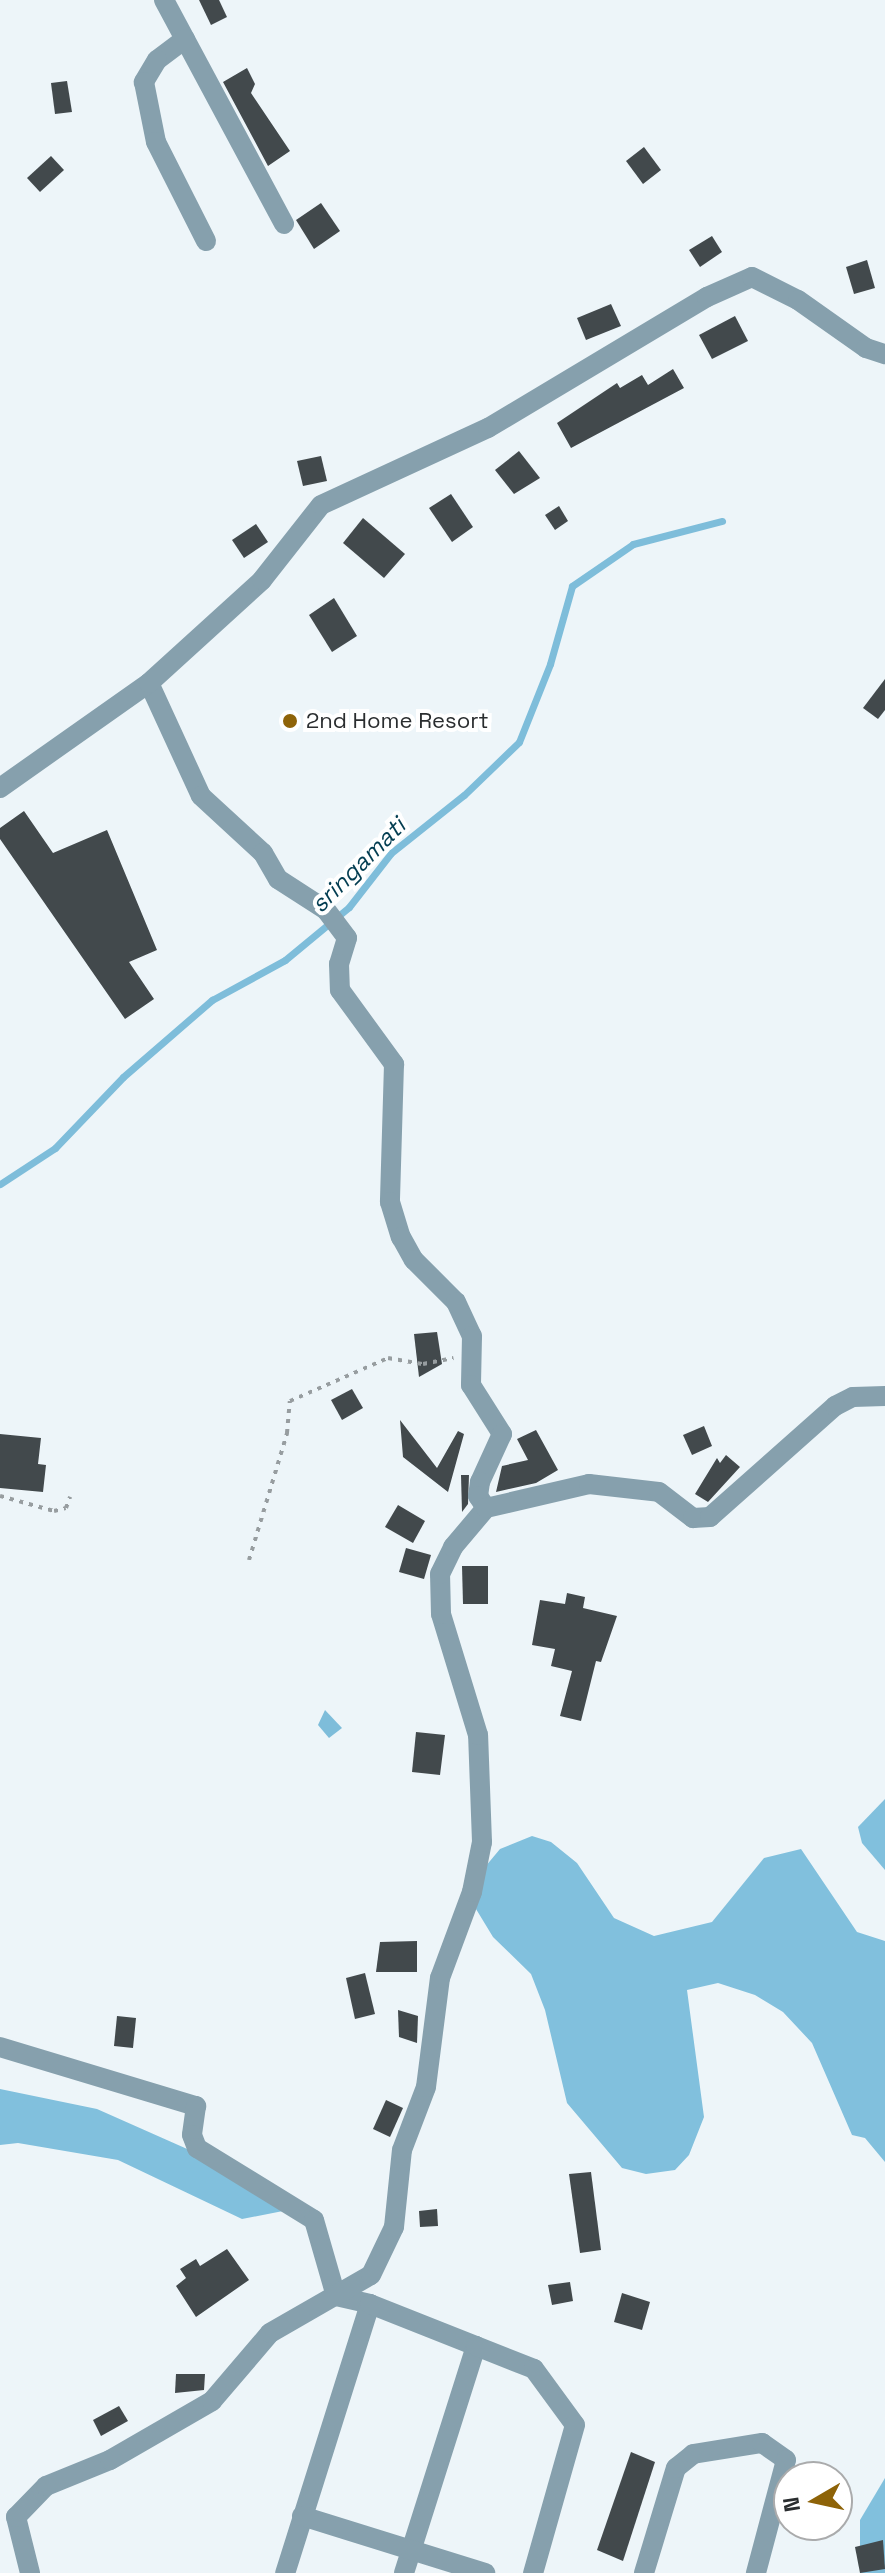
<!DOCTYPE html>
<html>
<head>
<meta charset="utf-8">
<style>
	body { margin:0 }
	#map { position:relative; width:885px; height:2573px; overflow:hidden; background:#edf5f9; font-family:"Space Grotesk",sans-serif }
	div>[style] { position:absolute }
	.forest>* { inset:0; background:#81c0dd }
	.water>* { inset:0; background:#7ebdda }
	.stream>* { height:7px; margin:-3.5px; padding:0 3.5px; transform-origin:3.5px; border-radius:3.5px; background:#7ebdda }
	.building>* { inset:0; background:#42494c }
	.path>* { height:4px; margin-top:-2px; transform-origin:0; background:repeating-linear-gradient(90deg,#979da0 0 4px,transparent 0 10px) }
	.minor>* { height:20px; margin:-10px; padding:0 10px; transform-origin:10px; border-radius:10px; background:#86a0ad }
	.dots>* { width:22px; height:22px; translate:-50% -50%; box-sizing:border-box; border:4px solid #fff; border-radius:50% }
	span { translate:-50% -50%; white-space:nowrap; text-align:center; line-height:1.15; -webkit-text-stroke:8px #fff; paint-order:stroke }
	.poi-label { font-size:22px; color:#2a2d2f }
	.left { translate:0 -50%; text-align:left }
	.water-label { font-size:24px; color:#033d51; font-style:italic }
	.north { position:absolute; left:773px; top:2461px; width:80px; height:80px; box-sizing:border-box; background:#fff; border:2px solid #aaabac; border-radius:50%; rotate:261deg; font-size:22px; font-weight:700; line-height:32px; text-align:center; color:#2a2d2f }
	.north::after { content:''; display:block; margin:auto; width:28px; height:36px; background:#8e6308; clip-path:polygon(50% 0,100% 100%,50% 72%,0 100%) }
</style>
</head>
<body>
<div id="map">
	<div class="forest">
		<div style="clip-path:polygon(885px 1799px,885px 1870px,862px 1843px,858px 1827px)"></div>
		<div style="clip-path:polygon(532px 1836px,551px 1842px,577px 1863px,614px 1918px,654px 1936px,712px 1922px,764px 1858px,801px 1849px,857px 1932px,885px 1941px,885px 2162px,865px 2138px,852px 2135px,812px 2043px,783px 2012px,755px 1995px,718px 1983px,687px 1990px,704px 2117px,689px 2155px,675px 2170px,646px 2174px,622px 2168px,567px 2103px,545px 2010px,531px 1974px,493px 1937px,476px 1909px,485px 1867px,500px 1849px)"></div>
		<div style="clip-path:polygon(0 2089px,97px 2109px,221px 2164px,283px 2211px,242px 2219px,118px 2160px,18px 2143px,0 2145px)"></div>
		<div style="clip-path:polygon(885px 2478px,885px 2573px,860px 2573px,860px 2520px)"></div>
	</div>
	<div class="water">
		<div style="clip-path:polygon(325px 1710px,342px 1728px,329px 1738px,318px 1725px)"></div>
	</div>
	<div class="stream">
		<div style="left:0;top:1184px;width:66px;rotate:-33.2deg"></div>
		<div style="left:55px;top:1148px;width:98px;rotate:-46.2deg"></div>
		<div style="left:123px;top:1077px;width:118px;rotate:-40.9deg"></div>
		<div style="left:212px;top:1000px;width:83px;rotate:-28.7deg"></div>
		<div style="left:285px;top:960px;width:83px;rotate:-39.6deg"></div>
		<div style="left:349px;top:907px;width:68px;rotate:-52.1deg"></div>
		<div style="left:391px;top:853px;width:93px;rotate:-38.5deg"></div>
		<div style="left:464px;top:795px;width:76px;rotate:-43.9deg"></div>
		<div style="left:519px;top:742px;width:84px;rotate:-68.3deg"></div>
		<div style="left:550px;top:664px;width:81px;rotate:-74.2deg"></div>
		<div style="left:572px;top:586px;width:74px;rotate:-34.5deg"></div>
		<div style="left:633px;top:544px;width:92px;rotate:-14.5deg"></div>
	</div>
	<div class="building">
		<div style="clip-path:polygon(199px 0,219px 0,227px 17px,211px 25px)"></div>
		<div style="clip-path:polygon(247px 68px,255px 84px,251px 93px,290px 151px,268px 166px,223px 82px)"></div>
		<div style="clip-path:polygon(67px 81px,72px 112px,55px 114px,51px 83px)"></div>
		<div style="clip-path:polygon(644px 147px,661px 170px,643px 184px,626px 161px)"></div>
		<div style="clip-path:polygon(51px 156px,64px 170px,40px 192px,27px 178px)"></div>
		<div style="clip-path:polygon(321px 203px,340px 231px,314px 249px,296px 220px)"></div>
		<div style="clip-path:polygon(712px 236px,722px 252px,700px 267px,689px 250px)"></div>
		<div style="clip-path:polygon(867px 260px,875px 288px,854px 294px,846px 267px)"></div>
		<div style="clip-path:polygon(611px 304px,621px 326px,586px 340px,577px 318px)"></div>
		<div style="clip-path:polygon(735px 316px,748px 341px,712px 359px,699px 335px)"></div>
		<div style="clip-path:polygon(673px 369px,684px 388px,571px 448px,557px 423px,617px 383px,620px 388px,642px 375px,648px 385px)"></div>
		<div style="clip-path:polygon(519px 451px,540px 478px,514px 494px,495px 470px)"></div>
		<div style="clip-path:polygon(321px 456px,327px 481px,303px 486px,297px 461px)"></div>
		<div style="clip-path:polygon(451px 494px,473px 527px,452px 542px,429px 508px)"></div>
		<div style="clip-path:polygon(559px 506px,568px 521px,555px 530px,545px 515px)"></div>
		<div style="clip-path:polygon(363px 518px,405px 554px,384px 578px,343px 543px)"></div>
		<div style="clip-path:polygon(256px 524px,268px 542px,244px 558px,232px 540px)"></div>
		<div style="clip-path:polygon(334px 598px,357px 636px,332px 652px,309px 615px)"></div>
		<div style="clip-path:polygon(885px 679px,885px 710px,878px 719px,863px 708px)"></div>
		<div style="clip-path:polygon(24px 811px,53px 853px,107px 830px,157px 950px,129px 962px,154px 999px,125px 1019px,0 839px,0 828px)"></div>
		<div style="clip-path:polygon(437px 1332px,442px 1364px,419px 1377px,414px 1334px)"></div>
		<div style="clip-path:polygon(352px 1389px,363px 1408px,342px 1420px,331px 1400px)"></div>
		<div style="clip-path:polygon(400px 1420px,437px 1468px,458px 1431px,464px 1434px,448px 1492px,403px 1457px)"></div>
		<div style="clip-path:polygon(704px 1426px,712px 1446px,692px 1455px,683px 1435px)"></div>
		<div style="clip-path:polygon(536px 1430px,558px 1470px,536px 1483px,496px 1492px,502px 1466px,528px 1460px,517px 1439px)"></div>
		<div style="clip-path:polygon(0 1434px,41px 1438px,38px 1464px,46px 1465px,43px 1492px,0 1488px)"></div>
		<div style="clip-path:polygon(726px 1455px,740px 1467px,708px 1502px,695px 1494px,717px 1458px,720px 1463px)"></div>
		<div style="clip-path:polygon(461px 1475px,469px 1475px,468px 1504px,462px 1512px)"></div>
		<div style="clip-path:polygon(398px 1505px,425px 1521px,413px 1543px,385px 1527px)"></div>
		<div style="clip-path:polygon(406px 1548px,431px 1555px,424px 1579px,399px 1572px)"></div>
		<div style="clip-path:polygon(462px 1566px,488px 1566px,488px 1604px,463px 1604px)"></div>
		<div style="clip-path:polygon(567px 1593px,585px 1597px,583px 1608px,617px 1616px,601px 1662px,596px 1661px,581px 1721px,560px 1716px,572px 1671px,551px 1666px,555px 1649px,532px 1645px,540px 1600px,565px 1604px)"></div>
		<div style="clip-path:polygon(416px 1732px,445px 1735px,440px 1775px,412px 1772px)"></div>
		<div style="clip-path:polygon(417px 1941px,417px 1972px,376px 1972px,380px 1942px)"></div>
		<div style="clip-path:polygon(365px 1973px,375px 2014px,355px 2019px,346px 1978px)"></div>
		<div style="clip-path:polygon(398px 2010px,418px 2016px,417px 2043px,399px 2037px)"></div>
		<div style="clip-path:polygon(117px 2016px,136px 2018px,133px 2048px,114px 2046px)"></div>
		<div style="clip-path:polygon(386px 2100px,403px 2108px,390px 2137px,373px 2129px)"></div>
		<div style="clip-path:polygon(591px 2172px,601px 2250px,580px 2253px,569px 2174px)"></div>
		<div style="clip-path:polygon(437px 2209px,438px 2226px,420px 2227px,419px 2211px)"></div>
		<div style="clip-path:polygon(227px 2249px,249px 2280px,196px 2317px,176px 2286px,186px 2278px,180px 2269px,196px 2259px,200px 2266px)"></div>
		<div style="clip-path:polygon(570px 2282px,573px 2301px,552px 2305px,548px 2285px)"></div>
		<div style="clip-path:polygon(622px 2293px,650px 2302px,642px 2330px,614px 2322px)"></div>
		<div style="clip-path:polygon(176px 2374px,205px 2374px,204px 2390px,175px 2393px)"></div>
		<div style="clip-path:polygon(119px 2406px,128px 2421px,101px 2436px,93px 2420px)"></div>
		<div style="clip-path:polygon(631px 2452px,655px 2462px,623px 2561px,597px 2550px)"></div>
		<div style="clip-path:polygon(883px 2540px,885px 2569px,860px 2573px,855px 2547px)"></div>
	</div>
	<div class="path">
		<div style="left:0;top:1496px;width:56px;rotate:15.5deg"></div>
		<div style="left:54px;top:1511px;width:12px;rotate:-14deg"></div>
		<div style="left:66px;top:1508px;width:12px;rotate:-70deg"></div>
		<div style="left:249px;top:1560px;width:133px;rotate:-73.3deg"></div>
		<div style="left:287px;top:1433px;width:32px;rotate:-85deg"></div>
		<div style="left:290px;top:1401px;width:107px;rotate:-23.7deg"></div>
		<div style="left:388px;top:1358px;width:36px;rotate:10deg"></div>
		<div style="left:423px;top:1364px;width:31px;rotate:-11deg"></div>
	</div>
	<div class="minor">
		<div style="left:164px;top:0;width:254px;rotate:61.8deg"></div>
		<div style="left:185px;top:39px;width:35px;rotate:143deg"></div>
		<div style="left:157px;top:60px;width:26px;rotate:121deg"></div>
		<div style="left:144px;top:82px;width:61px;rotate:78.7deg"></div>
		<div style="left:156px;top:142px;width:111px;rotate:63.2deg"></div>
		<div style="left:149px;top:683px;width:124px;rotate:65.3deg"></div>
		<div style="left:201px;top:796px;width:84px;rotate:42.6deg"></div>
		<div style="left:263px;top:853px;width:30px;rotate:60deg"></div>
		<div style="left:278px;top:879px;width:57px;rotate:32.9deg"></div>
		<div style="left:326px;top:910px;width:35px;rotate:53deg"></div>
		<div style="left:347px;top:938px;width:27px;rotate:107deg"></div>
		<div style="left:339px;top:964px;width:26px;rotate:88deg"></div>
		<div style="left:340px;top:990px;width:92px;rotate:53.9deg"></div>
		<div style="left:394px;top:1064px;width:138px;rotate:91.7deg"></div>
		<div style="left:390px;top:1202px;width:37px;rotate:73deg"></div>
		<div style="left:401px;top:1237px;width:26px;rotate:61deg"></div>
		<div style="left:414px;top:1260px;width:59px;rotate:45deg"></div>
		<div style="left:456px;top:1302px;width:38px;rotate:65deg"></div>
		<div style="left:472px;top:1336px;width:49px;rotate:91.2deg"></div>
		<div style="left:471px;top:1385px;width:58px;rotate:57.7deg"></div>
		<div style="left:502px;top:1434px;width:53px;rotate:114.6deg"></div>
		<div style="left:480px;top:1482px;width:14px;rotate:98deg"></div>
		<div style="left:478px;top:1496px;width:14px;rotate:56deg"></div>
		<div style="left:0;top:788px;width:182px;rotate:-35.2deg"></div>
		<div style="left:149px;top:683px;width:153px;rotate:-42.3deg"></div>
		<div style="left:262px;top:580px;width:95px;rotate:-51.8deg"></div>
		<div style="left:321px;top:505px;width:184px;rotate:-24.8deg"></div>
		<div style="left:488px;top:428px;width:255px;rotate:-30.9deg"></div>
		<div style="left:707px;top:297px;width:49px;rotate:-24deg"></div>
		<div style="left:752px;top:277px;width:51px;rotate:26.6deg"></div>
		<div style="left:798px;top:300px;width:83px;rotate:35.2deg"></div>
		<div style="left:866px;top:348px;width:20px;rotate:18deg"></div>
		<div style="left:0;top:2047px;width:205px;rotate:16.8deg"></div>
		<div style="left:196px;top:2106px;width:29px;rotate:98deg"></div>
		<div style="left:192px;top:2135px;width:14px;rotate:69deg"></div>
		<div style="left:197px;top:2148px;width:137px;rotate:31.6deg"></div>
		<div style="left:314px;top:2220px;width:79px;rotate:73.9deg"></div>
		<div style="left:336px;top:2296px;width:35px;rotate:13deg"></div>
		<div style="left:370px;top:2304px;width:282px;rotate:107.5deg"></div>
		<div style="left:370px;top:2304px;width:114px;rotate:21.6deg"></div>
		<div style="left:476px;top:2346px;width:238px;rotate:107.6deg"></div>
		<div style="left:476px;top:2346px;width:62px;rotate:21.6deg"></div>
		<div style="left:534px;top:2369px;width:69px;rotate:53.8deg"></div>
		<div style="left:575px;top:2425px;width:154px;rotate:105.8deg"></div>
		<div style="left:302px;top:2516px;width:192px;rotate:17.3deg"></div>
		<div style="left:30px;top:2573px;width:58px;rotate:-104deg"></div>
		<div style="left:16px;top:2517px;width:43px;rotate:-45.9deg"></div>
		<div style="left:46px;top:2486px;width:69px;rotate:-22.1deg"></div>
		<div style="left:110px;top:2460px;width:118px;rotate:-30deg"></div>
		<div style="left:212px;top:2401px;width:89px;rotate:-49.5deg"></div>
		<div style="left:270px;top:2333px;width:116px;rotate:-29.9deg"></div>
		<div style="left:371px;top:2275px;width:53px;rotate:-64.4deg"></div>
		<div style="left:394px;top:2227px;width:77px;rotate:-84.1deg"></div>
		<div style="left:402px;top:2150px;width:67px;rotate:-69.1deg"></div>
		<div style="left:426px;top:2087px;width:110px;rotate:-82.7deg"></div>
		<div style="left:440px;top:1978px;width:92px;rotate:-69.6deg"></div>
		<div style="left:472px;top:1892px;width:51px;rotate:-78.7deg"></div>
		<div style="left:482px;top:1842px;width:107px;rotate:-92.1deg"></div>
		<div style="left:478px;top:1735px;width:127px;rotate:-107deg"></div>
		<div style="left:441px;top:1614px;width:40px;rotate:-91.4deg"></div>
		<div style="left:440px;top:1574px;width:30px;rotate:-64deg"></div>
		<div style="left:453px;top:1547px;width:51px;rotate:-49.8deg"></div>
		<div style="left:486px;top:1508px;width:106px;rotate:-13.1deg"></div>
		<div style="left:589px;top:1484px;width:70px;rotate:6.5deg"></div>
		<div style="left:659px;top:1492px;width:43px;rotate:37.4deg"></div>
		<div style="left:693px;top:1518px;width:17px;rotate:-3deg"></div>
		<div style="left:710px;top:1517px;width:167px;rotate:-41.6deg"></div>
		<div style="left:835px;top:1406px;width:20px;rotate:-27deg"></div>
		<div style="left:853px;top:1397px;width:32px;rotate:-2deg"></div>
		<div style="left:644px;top:2573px;width:110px;rotate:-73.1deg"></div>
		<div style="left:676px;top:2468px;width:22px;rotate:-39deg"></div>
		<div style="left:693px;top:2454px;width:70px;rotate:-9.1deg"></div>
		<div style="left:762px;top:2443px;width:29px;rotate:35deg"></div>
		<div style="left:786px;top:2460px;width:117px;rotate:104.9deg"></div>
	</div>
	<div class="dots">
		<div style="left:290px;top:721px;background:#8e6308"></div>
	</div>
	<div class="poi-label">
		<span class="left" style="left:306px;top:721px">2nd Home Resort</span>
	</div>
	<div class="water-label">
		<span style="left:358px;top:865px;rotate:-45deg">sringamati</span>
	</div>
	<div class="north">N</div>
</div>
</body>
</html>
